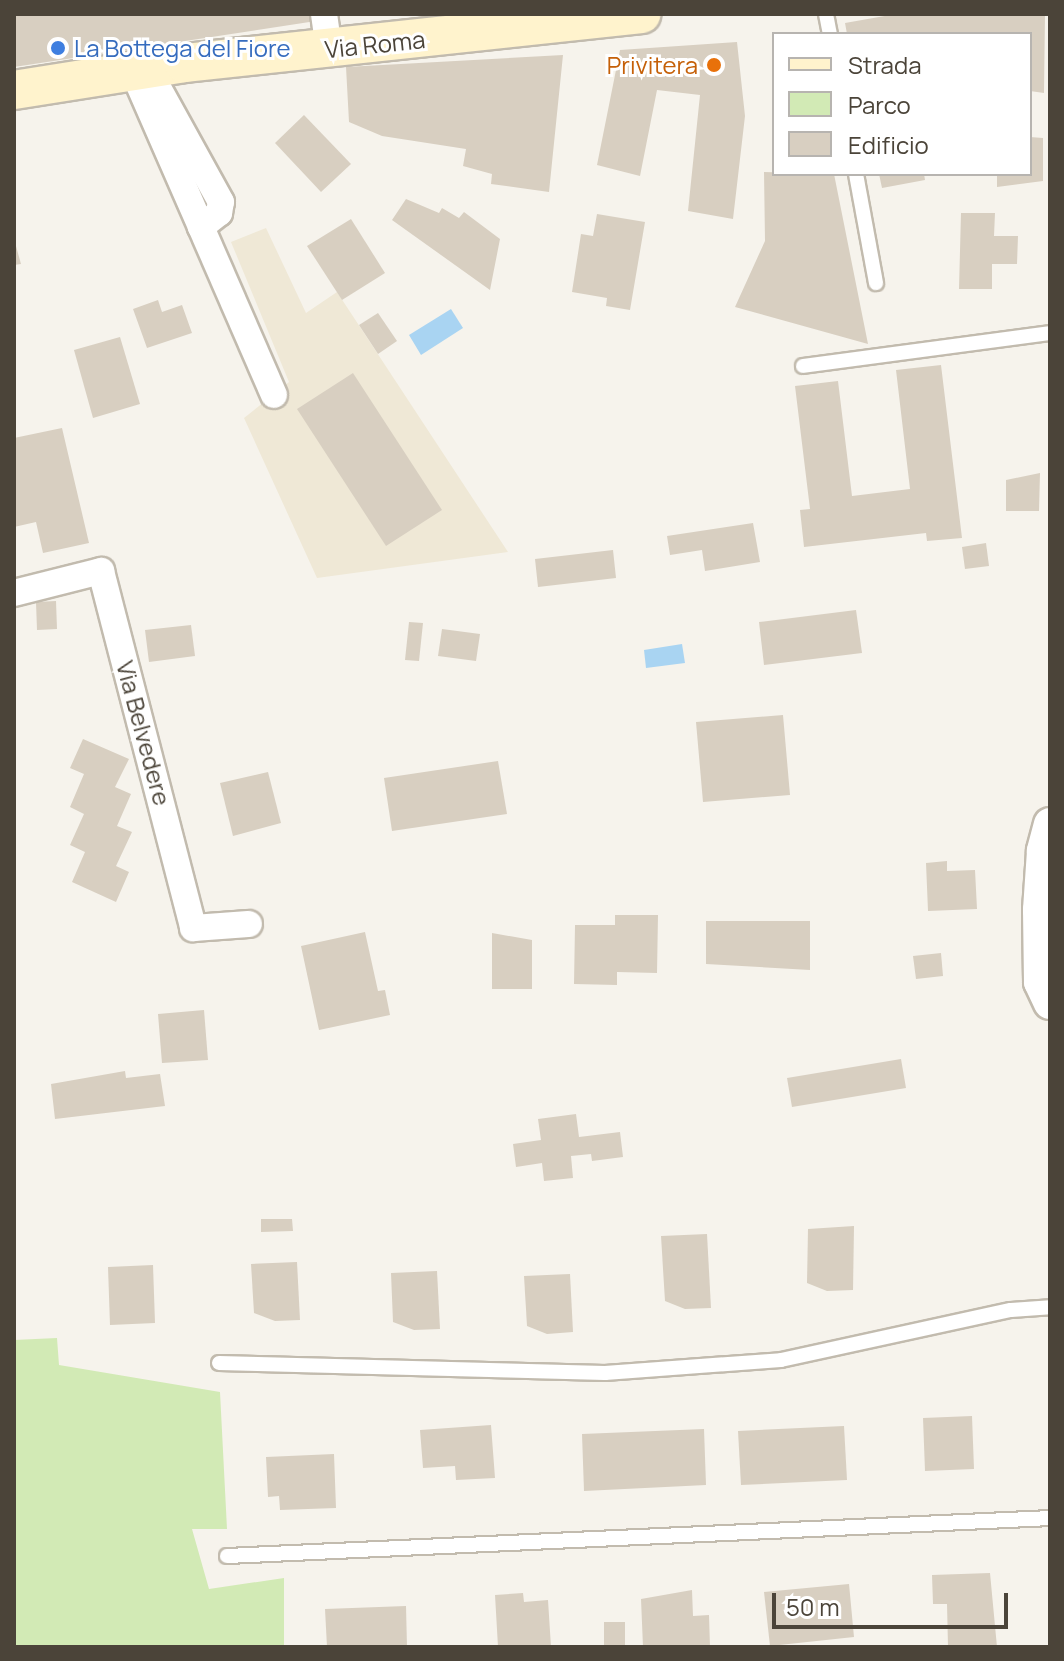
<!DOCTYPE html>
<html>
<head>
<meta charset="utf-8">
<style>
	body { margin:0 }
	#map { position:relative; width:1064px; height:1661px; overflow:hidden; background:#f6f3ec; font-family:Manrope,sans-serif }
	div>[style] { position:absolute }
	.education>* { inset:0; background:#efe8d6 }
	.green>* { inset:0; background:#d2eab5 }
	.water>* { inset:0; background:#a9d4f2 }
	.building>* { inset:0; background:#d8cfc1 }
	.roads { filter:drop-shadow(2px 0 #c2bbae) drop-shadow(-2px 0 #c2bbae) drop-shadow(0 2px #c2bbae) drop-shadow(0 -2px #c2bbae) }
	.service>* { height:14px; margin:-7px; padding:0 7px; transform-origin:7px; border-radius:7px; background:#fff }
	.minor>* { height:26px; margin:-13px; padding:0 13px; transform-origin:13px; border-radius:13px; background:#fff }
	.tertiary>* { height:32px; margin:-16px; padding:0 16px; transform-origin:16px; border-radius:16px; background:#fff }
	.secondary>* { height:38px; margin:-19px; padding:0 19px; transform-origin:19px; border-radius:19px; background:#fff3cd }
	.dots>* { width:22px; height:22px; translate:-50% -50%; box-sizing:border-box; border:4px solid #fff; border-radius:50% }
	span { translate:-50% -50%; white-space:nowrap; text-align:center; line-height:1.15; -webkit-text-stroke:6px #fff; paint-order:stroke }
	.street-label { font-size:24px; color:#4b4439 }
	.shop-label { font-size:24px; color:#366cbe }
	.left { translate:0 -50%; text-align:left }
	.food-label { font-size:24px; color:#c56008 }
	.right { translate:-100% -50%; text-align:right }
	.frame { position:absolute; inset:0; border:16px solid #4b4439; pointer-events:none }
	.legend { position:absolute; left:772px; top:32px; width:260px; height:144px; box-sizing:border-box; background:#fff; border:2px solid #b7b4b0; margin:0; padding:10px 14px; list-style:none; font-size:24px; color:#4b4439 }
	.legend li { display:flex; align-items:center; gap:16px; height:40px }
	.legend b { width:40px; border:2px solid #b7b4b0 }
	.scale { position:absolute; left:772px; top:1593px; width:236px; height:36px; box-sizing:border-box; border:4px solid #4b4439; border-top:0; padding-left:10px; font-size:24px; line-height:28px; white-space:nowrap; color:#4b4439; -webkit-text-stroke:6px #fff; paint-order:stroke }
</style>
</head>
<body>
<div id="map">
	<div class="education">
		<div style="clip-path:polygon(266px 228px,306px 313px,337px 292px,508px 552px,317px 578px,244px 418px,289px 382px,231px 242px)"></div>
	</div>
	<div class="green">
		<div style="clip-path:polygon(57px 1338px,59px 1365px,220px 1392px,227px 1529px,192px 1529px,209px 1589px,284px 1578px,284px 1647px,14px 1647px,14px 1340px)"></div>
	</div>
	<div class="water">
		<div style="clip-path:polygon(451px 309px,463px 328px,421px 355px,409px 335px)"></div>
		<div style="clip-path:polygon(682px 644px,685px 663px,646px 668px,644px 650px)"></div>
	</div>
	<div class="building">
		<div style="clip-path:polygon(315px 14px,316px 21px,14px 67px,14px 15px)"></div>
		<div style="clip-path:polygon(896px 14px,1045px 14px,1044px 93px,1030px 91px,1030px 34px,847px 34px,845px 23px)"></div>
		<div style="clip-path:polygon(737px 42px,745px 116px,733px 219px,688px 211px,700px 95px,657px 90px,640px 176px,597px 165px,620px 50px)"></div>
		<div style="clip-path:polygon(563px 55px,549px 192px,491px 184px,492px 174px,463px 166px,466px 149px,382px 136px,349px 122px,346px 67px)"></div>
		<div style="clip-path:polygon(304px 115px,351px 164px,321px 192px,275px 143px)"></div>
		<div style="clip-path:polygon(1030px 137px,1043px 138px,1043px 181px,997px 187px,997px 174px,1030px 174px)"></div>
		<div style="clip-path:polygon(764px 172px,834px 174px,868px 344px,735px 307px,765px 241px)"></div>
		<div style="clip-path:polygon(879px 174px,924px 174px,925px 180px,882px 188px)"></div>
		<div style="clip-path:polygon(406px 199px,439px 213px,442px 208px,459px 218px,464px 212px,500px 239px,490px 290px,392px 220px)"></div>
		<div style="clip-path:polygon(961px 213px,995px 213px,994px 236px,1018px 236px,1017px 264px,992px 264px,992px 289px,959px 289px)"></div>
		<div style="clip-path:polygon(597px 214px,645px 222px,630px 310px,606px 306px,607px 298px,572px 292px,581px 234px,593px 236px)"></div>
		<div style="clip-path:polygon(351px 219px,385px 273px,342px 300px,307px 246px)"></div>
		<div style="clip-path:polygon(14px 239px,21px 264px,14px 265px)"></div>
		<div style="clip-path:polygon(158px 300px,162px 312px,182px 305px,192px 333px,147px 348px,133px 309px)"></div>
		<div style="clip-path:polygon(378px 313px,397px 341px,378px 354px,359px 325px)"></div>
		<div style="clip-path:polygon(120px 337px,140px 404px,93px 418px,74px 350px)"></div>
		<div style="clip-path:polygon(941px 365px,962px 538px,927px 541px,926px 533px,804px 547px,800px 510px,810px 509px,795px 386px,838px 381px,852px 496px,910px 489px,896px 370px)"></div>
		<div style="clip-path:polygon(353px 373px,442px 510px,386px 546px,297px 409px)"></div>
		<div style="clip-path:polygon(62px 428px,89px 543px,43px 553px,36px 522px,14px 527px,14px 438px)"></div>
		<div style="clip-path:polygon(1040px 473px,1039px 511px,1006px 511px,1006px 480px)"></div>
		<div style="clip-path:polygon(753px 523px,760px 562px,705px 571px,702px 550px,670px 555px,667px 536px)"></div>
		<div style="clip-path:polygon(986px 543px,989px 566px,965px 569px,962px 547px)"></div>
		<div style="clip-path:polygon(613px 550px,616px 578px,538px 587px,535px 559px)"></div>
		<div style="clip-path:polygon(56px 601px,57px 629px,37px 630px,36px 602px)"></div>
		<div style="clip-path:polygon(856px 610px,862px 653px,764px 665px,759px 622px)"></div>
		<div style="clip-path:polygon(409px 622px,423px 623px,419px 661px,405px 660px)"></div>
		<div style="clip-path:polygon(191px 625px,195px 656px,149px 662px,145px 630px)"></div>
		<div style="clip-path:polygon(442px 629px,480px 634px,476px 661px,438px 656px)"></div>
		<div style="clip-path:polygon(783px 715px,790px 795px,703px 802px,696px 722px)"></div>
		<div style="clip-path:polygon(83px 739px,129px 759px,115px 787px,131px 794px,117px 826px,132px 832px,116px 866px,129px 872px,116px 902px,72px 882px,85px 852px,70px 845px,84px 814px,70px 807px,84px 774px,70px 768px)"></div>
		<div style="clip-path:polygon(498px 761px,507px 814px,392px 831px,384px 778px)"></div>
		<div style="clip-path:polygon(268px 772px,281px 823px,233px 836px,220px 783px)"></div>
		<div style="clip-path:polygon(947px 861px,947px 871px,975px 870px,977px 909px,928px 911px,926px 863px)"></div>
		<div style="clip-path:polygon(615px 915px,658px 915px,657px 973px,617px 972px,617px 985px,574px 984px,575px 925px,615px 925px)"></div>
		<div style="clip-path:polygon(706px 921px,810px 921px,810px 970px,706px 964px)"></div>
		<div style="clip-path:polygon(365px 932px,378px 991px,385px 990px,390px 1015px,319px 1030px,301px 946px)"></div>
		<div style="clip-path:polygon(492px 933px,532px 940px,532px 989px,492px 989px)"></div>
		<div style="clip-path:polygon(941px 953px,943px 976px,916px 979px,913px 956px)"></div>
		<div style="clip-path:polygon(204px 1010px,208px 1060px,162px 1063px,158px 1014px)"></div>
		<div style="clip-path:polygon(901px 1059px,906px 1088px,792px 1107px,787px 1078px)"></div>
		<div style="clip-path:polygon(125px 1071px,126px 1078px,160px 1074px,165px 1106px,55px 1119px,51px 1084px)"></div>
		<div style="clip-path:polygon(576px 1114px,579px 1137px,620px 1132px,623px 1157px,592px 1161px,591px 1154px,571px 1156px,573px 1178px,544px 1181px,542px 1163px,516px 1167px,513px 1144px,541px 1140px,538px 1119px)"></div>
		<div style="clip-path:polygon(261px 1219px,292px 1219px,293px 1231px,261px 1232px)"></div>
		<div style="clip-path:polygon(854px 1226px,853px 1290px,827px 1291px,807px 1283px,808px 1229px)"></div>
		<div style="clip-path:polygon(707px 1234px,711px 1308px,685px 1309px,665px 1301px,661px 1236px)"></div>
		<div style="clip-path:polygon(297px 1262px,300px 1320px,275px 1321px,254px 1313px,251px 1264px)"></div>
		<div style="clip-path:polygon(153px 1265px,155px 1323px,110px 1325px,108px 1267px)"></div>
		<div style="clip-path:polygon(437px 1271px,440px 1329px,414px 1330px,393px 1322px,391px 1273px)"></div>
		<div style="clip-path:polygon(570px 1274px,573px 1332px,547px 1334px,527px 1326px,524px 1276px)"></div>
		<div style="clip-path:polygon(972px 1416px,974px 1469px,925px 1471px,923px 1418px)"></div>
		<div style="clip-path:polygon(491px 1425px,495px 1478px,456px 1480px,455px 1466px,423px 1468px,420px 1430px)"></div>
		<div style="clip-path:polygon(844px 1426px,847px 1480px,741px 1485px,738px 1431px)"></div>
		<div style="clip-path:polygon(704px 1429px,706px 1485px,584px 1491px,582px 1434px)"></div>
		<div style="clip-path:polygon(334px 1454px,336px 1508px,280px 1510px,279px 1496px,268px 1497px,266px 1457px)"></div>
		<div style="clip-path:polygon(990px 1573px,997px 1647px,948px 1647px,947px 1604px,933px 1604px,932px 1575px)"></div>
		<div style="clip-path:polygon(849px 1584px,854px 1637px,770px 1646px,764px 1592px)"></div>
		<div style="clip-path:polygon(692px 1590px,693px 1616px,709px 1615px,710px 1647px,643px 1647px,641px 1599px)"></div>
		<div style="clip-path:polygon(523px 1593px,524px 1602px,548px 1600px,551px 1647px,498px 1647px,495px 1595px)"></div>
		<div style="clip-path:polygon(406px 1606px,407px 1647px,327px 1647px,325px 1609px)"></div>
		<div style="clip-path:polygon(604px 1622px,625px 1622px,625px 1647px,604px 1647px)"></div>
	</div>
	<div class="roads">
		<div class="service">
			<div style="left:826px;top:14px;width:20px;rotate:79deg"></div>
			<div style="left:856px;top:174px;width:111px;rotate:79.6deg"></div>
			<div style="left:803px;top:366px;width:249px;rotate:-7.6deg"></div>
			<div style="left:219px;top:1363px;width:386px;rotate:1.5deg"></div>
			<div style="left:605px;top:1373px;width:176px;rotate:-4.2deg"></div>
			<div style="left:781px;top:1360px;width:235px;rotate:-12.3deg"></div>
			<div style="left:1011px;top:1310px;width:39px;rotate:-4deg"></div>
			<div style="left:227px;top:1556px;width:824px;rotate:-2.64deg"></div>
		</div>
		<div class="minor">
			<div style="left:324px;top:14px;width:36px;rotate:82deg"></div>
			<div style="left:133px;top:71px;width:170px;rotate:66.4deg"></div>
			<div style="left:201px;top:227px;width:23px;rotate:-38deg"></div>
			<div style="left:219px;top:213px;width:11px;rotate:-80deg"></div>
			<div style="left:221px;top:202px;width:153px;rotate:-118.9deg"></div>
			<div style="left:201px;top:227px;width:183px;rotate:66.5deg"></div>
			<div style="left:14px;top:593px;width:90px;rotate:-14.2deg"></div>
			<div style="left:101px;top:571px;width:369px;rotate:75.5deg"></div>
			<div style="left:193px;top:928px;width:56px;rotate:-4.1deg"></div>
		</div>
		<div class="tertiary">
			<div style="left:1050px;top:824px;width:28px;rotate:105deg"></div>
			<div style="left:1043px;top:851px;width:59px;rotate:93.9deg"></div>
			<div style="left:1039px;top:910px;width:72px;rotate:89.2deg"></div>
			<div style="left:1040px;top:982px;width:23px;rotate:65deg"></div>
		</div>
		<div class="secondary">
			<div style="left:14px;top:90px;width:172px;rotate:-9deg"></div>
			<div style="left:184px;top:63px;width:460px;rotate:-6.1deg"></div>
		</div>
	</div>
	<div class="dots">
		<div style="left:58px;top:48px;background:#3f7fe0"></div>
		<div style="left:714px;top:65px;background:#e8710a"></div>
	</div>
	<div class="street-label">
		<span style="left:375px;top:44px;rotate:-6deg">Via Roma</span>
		<span style="left:144px;top:733px;rotate:75deg">Via Belvedere</span>
	</div>
	<div class="shop-label">
		<span class="left" style="left:74px;top:48px">La Bottega del Fiore</span>
	</div>
	<div class="food-label">
		<span class="right" style="left:698px;top:65px">Privitera</span>
	</div>
	<div class="frame"></div>
	<ul class="legend">
	<li><b style="height:10px;background:#fff3cd"></b>Strada</li>
	<li><b style="height:22px;background:#d2eab5"></b>Parco</li>
	<li><b style="height:22px;background:#d8cfc1"></b>Edificio</li>
	</ul>
	<div class="scale">50 m</div>
</div>
</body>
</html>
